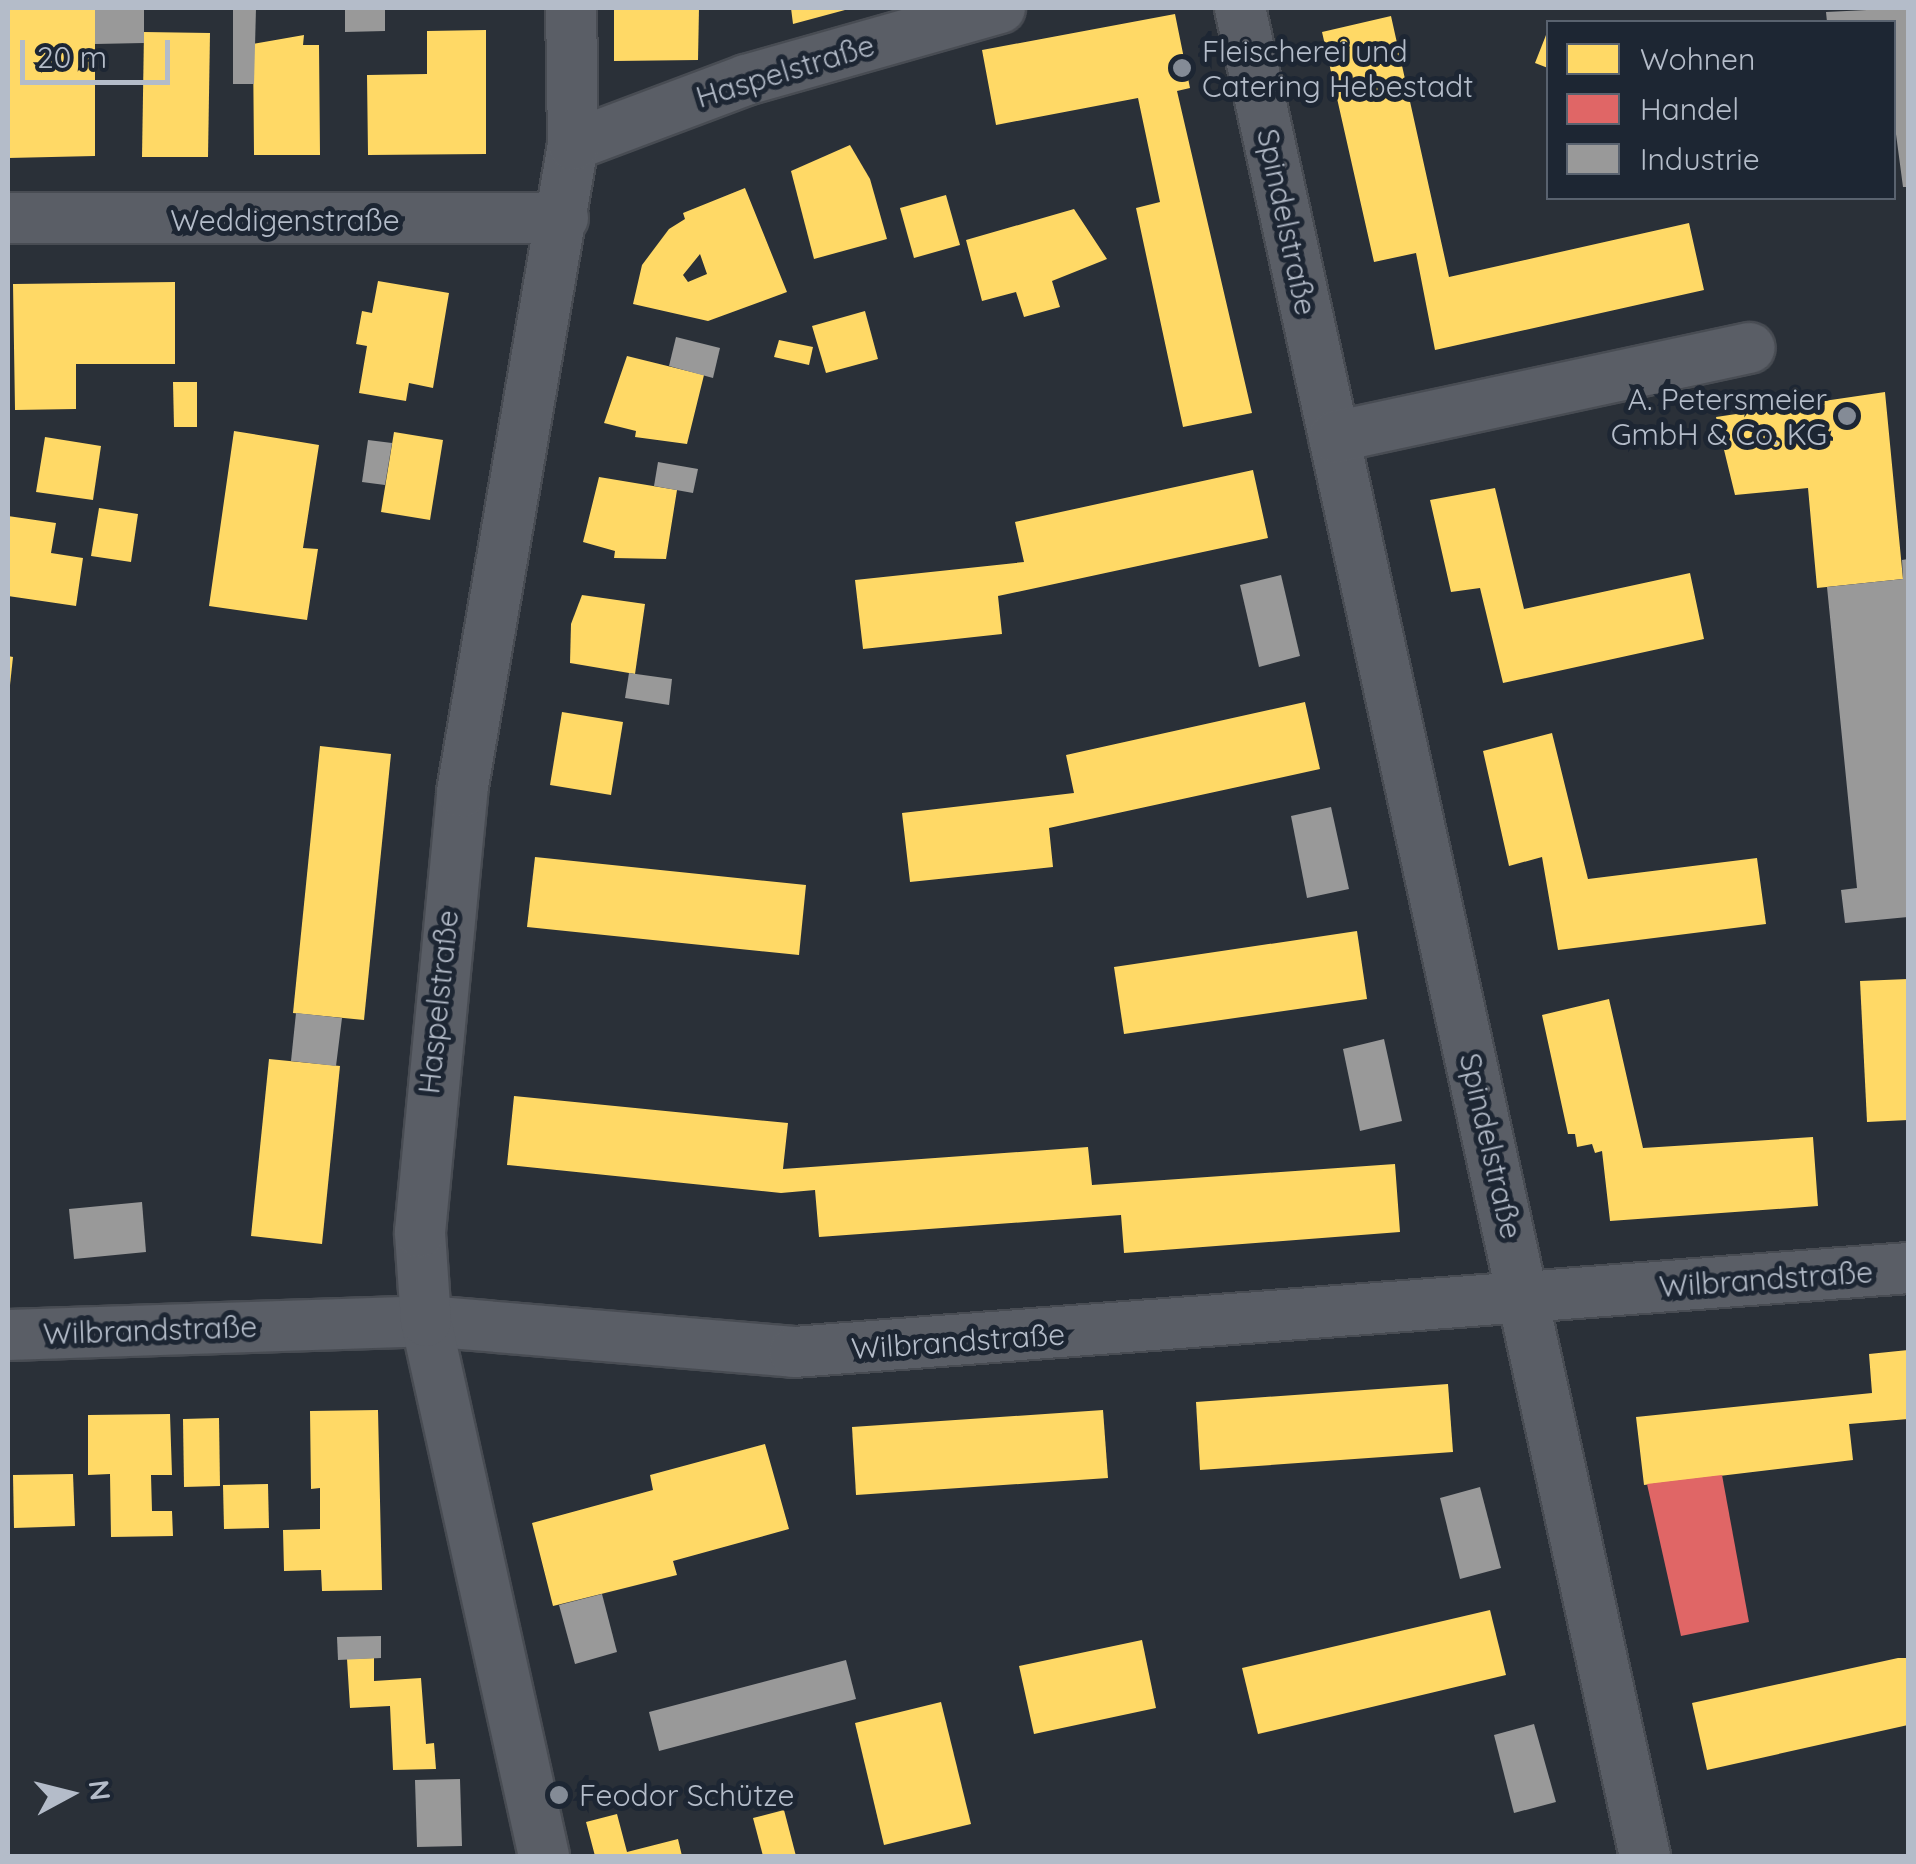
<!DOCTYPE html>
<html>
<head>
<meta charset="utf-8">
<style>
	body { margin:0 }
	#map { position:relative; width:1916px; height:1864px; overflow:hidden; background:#2a3038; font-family:Quicksand,sans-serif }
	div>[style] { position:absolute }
	.homes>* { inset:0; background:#ffd966 }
	.shops>* { inset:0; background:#e06666 }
	.industry>* { inset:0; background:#999 }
	.roads { filter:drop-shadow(2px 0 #484c53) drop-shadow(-2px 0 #484c53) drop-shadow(0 2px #484c53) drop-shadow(0 -2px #484c53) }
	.street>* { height:50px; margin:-25px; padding:0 25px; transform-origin:25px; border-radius:25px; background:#5a5e66 }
	.dots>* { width:28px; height:28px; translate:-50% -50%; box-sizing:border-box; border:5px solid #1d2633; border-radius:50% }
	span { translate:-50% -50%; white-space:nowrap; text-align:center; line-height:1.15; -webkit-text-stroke:10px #1d2633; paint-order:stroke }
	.poi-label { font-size:30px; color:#b4bcc9 }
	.left { translate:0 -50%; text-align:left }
	.right { translate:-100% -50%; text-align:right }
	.street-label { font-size:30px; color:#b4bcc9 }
	.frame { position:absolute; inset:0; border:10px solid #b4bcc9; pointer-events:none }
	.legend { position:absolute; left:1546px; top:20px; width:350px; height:180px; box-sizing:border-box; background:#1d2633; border:2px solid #59626f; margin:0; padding:12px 18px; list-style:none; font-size:30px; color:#b4bcc9 }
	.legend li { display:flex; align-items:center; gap:20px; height:50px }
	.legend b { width:50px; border:2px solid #59626f }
	.north { position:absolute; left:20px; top:1744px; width:100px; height:100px; -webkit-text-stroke:8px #1d2633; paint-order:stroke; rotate:83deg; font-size:28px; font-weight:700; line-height:40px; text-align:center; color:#b4bcc9 }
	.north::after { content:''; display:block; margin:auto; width:35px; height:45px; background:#b4bcc9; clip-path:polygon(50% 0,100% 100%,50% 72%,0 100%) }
	.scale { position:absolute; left:20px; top:40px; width:150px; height:45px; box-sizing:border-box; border:5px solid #b4bcc9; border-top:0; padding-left:12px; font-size:30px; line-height:35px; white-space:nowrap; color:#b4bcc9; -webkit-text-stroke:8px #1d2633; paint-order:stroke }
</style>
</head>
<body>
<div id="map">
	<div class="homes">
		<div style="clip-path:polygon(8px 8px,95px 8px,95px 156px,8px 158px)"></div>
		<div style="clip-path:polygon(614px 8px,699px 8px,698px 60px,614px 61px)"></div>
		<div style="clip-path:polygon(791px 8px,845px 8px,845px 10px,793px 24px)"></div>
		<div style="clip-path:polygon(1175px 14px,1190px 88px,1177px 91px,1252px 413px,1183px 427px,1136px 208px,1160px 202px,1138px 98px,996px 125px,982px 50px)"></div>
		<div style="clip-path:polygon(1391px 16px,1449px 277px,1689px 223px,1704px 290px,1435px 350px,1416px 253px,1374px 262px,1322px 32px)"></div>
		<div style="clip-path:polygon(486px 30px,486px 154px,368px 155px,367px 75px,427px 74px,427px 31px)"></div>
		<div style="clip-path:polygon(1548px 30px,1548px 68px,1535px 63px)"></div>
		<div style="clip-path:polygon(144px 32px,210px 33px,208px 157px,142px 157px)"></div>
		<div style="clip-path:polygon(304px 35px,303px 45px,319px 45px,320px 155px,254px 155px,253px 44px)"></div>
		<div style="clip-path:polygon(850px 145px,870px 179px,887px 239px,814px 259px,791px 171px)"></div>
		<div style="clip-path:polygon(evenodd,745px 188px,787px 292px,708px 321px,633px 304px,642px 265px,669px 229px,685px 219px,683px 213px,745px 188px,700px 254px,707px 274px,688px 282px,683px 275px,700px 254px)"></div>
		<div style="clip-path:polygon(946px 195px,960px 245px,914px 258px,900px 208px)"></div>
		<div style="clip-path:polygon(1074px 209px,1107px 259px,1052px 281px,1060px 307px,1024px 317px,1016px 292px,982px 301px,966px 240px)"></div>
		<div style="clip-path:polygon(378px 281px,449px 293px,433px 388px,409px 383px,406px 401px,359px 393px,367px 346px,356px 344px,362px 311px,372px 313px)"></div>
		<div style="clip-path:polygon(175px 282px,175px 364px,76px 364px,76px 409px,15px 410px,13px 284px)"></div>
		<div style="clip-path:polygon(865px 311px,878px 359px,826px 373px,812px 326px)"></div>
		<div style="clip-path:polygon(779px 340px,813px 347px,809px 365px,774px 357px)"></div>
		<div style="clip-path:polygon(627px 356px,704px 375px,687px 444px,635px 437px,636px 431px,604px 423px)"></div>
		<div style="clip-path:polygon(173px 382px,197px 382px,197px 427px,174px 427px)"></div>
		<div style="clip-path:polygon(1885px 392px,1903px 579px,1817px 588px,1808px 488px,1735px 495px,1716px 417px)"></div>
		<div style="clip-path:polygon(234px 431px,319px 445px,303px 548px,318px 549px,307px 620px,209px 606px)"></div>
		<div style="clip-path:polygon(394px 432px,443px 440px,430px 520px,381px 512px)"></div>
		<div style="clip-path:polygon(45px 437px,101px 446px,93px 500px,36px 492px)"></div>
		<div style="clip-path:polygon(1253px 470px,1268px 538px,998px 596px,1002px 634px,863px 649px,855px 580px,1024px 562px,1015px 522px)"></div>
		<div style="clip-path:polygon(599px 477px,677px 490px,666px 559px,614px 558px,615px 551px,583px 542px)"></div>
		<div style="clip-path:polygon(1495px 488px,1524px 609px,1690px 573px,1704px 639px,1503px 683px,1480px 588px,1451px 592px,1430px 500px)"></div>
		<div style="clip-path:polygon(99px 508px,138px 514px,131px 562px,91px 556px)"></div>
		<div style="clip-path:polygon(8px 516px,56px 523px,51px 553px,83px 558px,76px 606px,8px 596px)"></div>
		<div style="clip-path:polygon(582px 595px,645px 604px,635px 674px,570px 663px,571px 624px)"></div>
		<div style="clip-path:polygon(8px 656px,13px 657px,10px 685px,8px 685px)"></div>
		<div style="clip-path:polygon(1305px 702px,1320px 769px,1049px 828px,1053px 867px,910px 882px,902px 813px,1074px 793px,1066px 755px)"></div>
		<div style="clip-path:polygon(562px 712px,623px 722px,611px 795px,550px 785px)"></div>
		<div style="clip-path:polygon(1552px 733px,1588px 879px,1757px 858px,1766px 924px,1558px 950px,1542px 857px,1509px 866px,1483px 751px)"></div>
		<div style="clip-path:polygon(320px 746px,391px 754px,364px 1020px,293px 1013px)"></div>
		<div style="clip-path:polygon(535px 857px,806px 885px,799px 955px,527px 927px)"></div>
		<div style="clip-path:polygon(1357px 931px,1367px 999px,1124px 1034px,1114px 967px)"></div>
		<div style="clip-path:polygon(1908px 979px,1908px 1120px,1867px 1122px,1860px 981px)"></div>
		<div style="clip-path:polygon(1609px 999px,1643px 1148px,1813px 1137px,1818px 1206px,1610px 1221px,1602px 1151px,1595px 1153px,1592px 1144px,1577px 1147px,1575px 1134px,1568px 1134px,1542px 1015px)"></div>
		<div style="clip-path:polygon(269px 1059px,340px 1066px,322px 1244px,251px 1236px)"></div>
		<div style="clip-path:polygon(514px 1096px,788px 1123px,783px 1169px,1088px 1147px,1092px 1185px,1395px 1164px,1400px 1232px,1124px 1253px,1121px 1215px,819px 1237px,815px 1190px,781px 1193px,507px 1165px)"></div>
		<div style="clip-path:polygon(1908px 1350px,1908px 1419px,1849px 1424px,1853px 1460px,1644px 1485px,1636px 1417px,1872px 1393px,1869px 1354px)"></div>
		<div style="clip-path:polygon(1448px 1384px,1453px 1452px,1200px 1470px,1196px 1402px)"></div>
		<div style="clip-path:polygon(378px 1410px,382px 1590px,322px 1591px,321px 1570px,284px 1571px,283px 1530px,320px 1529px,320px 1488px,311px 1489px,310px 1411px)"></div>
		<div style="clip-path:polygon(1103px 1410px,1108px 1478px,856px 1495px,852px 1427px)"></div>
		<div style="clip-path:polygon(170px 1414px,172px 1475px,151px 1475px,152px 1511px,172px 1511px,173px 1536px,111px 1537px,110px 1474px,88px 1475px,88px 1415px)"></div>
		<div style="clip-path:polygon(219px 1418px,220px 1486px,184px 1487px,183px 1419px)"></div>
		<div style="clip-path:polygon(765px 1444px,789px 1529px,673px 1561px,677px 1575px,553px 1606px,532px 1523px,653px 1490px,650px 1475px)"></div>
		<div style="clip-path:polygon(73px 1474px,75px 1526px,14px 1528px,13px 1475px)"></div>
		<div style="clip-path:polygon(268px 1484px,269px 1528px,224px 1529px,223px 1485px)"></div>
		<div style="clip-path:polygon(1490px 1610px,1506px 1675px,1258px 1734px,1242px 1668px)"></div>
		<div style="clip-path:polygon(1142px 1640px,1156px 1708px,1034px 1734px,1019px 1666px)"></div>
		<div style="clip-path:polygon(374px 1658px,374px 1681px,421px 1678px,426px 1744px,434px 1743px,436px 1769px,393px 1770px,390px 1706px,350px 1708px,347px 1659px)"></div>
		<div style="clip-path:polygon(1898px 1658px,1908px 1658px,1908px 1725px,1707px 1770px,1692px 1703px)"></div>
		<div style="clip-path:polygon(941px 1702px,971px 1824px,884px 1845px,855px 1723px)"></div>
		<div style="clip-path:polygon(784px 1810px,796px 1856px,763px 1856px,753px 1818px)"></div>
		<div style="clip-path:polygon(617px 1814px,627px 1852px,678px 1839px,682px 1856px,595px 1856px,586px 1822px)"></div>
	</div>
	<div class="shops">
		<div style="clip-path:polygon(1722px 1475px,1749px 1622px,1681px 1636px,1647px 1484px)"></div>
	</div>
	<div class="industry">
		<div style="clip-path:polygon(95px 8px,144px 8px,144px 43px,95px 44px)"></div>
		<div style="clip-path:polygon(233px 8px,256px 8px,254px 84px,233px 84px)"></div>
		<div style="clip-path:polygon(345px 8px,385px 8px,385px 31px,345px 32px)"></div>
		<div style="clip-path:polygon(1908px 8px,1908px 187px,1903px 187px,1894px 119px,1894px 22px,1827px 22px,1826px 12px)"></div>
		<div style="clip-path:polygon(676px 337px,720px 348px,713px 378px,669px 366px)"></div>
		<div style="clip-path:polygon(368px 440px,392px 443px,385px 485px,362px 482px)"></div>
		<div style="clip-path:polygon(658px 462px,698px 469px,693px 493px,654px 486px)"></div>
		<div style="clip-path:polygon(1908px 559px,1908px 917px,1845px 923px,1841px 890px,1857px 888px,1827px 587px,1903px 579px,1902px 560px)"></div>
		<div style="clip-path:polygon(1281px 575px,1300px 656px,1259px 667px,1240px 585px)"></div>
		<div style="clip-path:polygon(629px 673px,672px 679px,669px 705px,625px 698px)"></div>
		<div style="clip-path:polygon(1331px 807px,1349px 889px,1307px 898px,1291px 816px)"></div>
		<div style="clip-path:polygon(296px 1013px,342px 1018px,336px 1066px,291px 1061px)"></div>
		<div style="clip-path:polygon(1384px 1039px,1402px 1121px,1360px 1131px,1343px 1049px)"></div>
		<div style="clip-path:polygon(142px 1202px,146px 1252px,74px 1259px,69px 1209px)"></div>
		<div style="clip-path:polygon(1480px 1487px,1501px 1568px,1460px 1579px,1440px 1498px)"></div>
		<div style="clip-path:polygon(602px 1594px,617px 1652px,575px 1664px,559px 1605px)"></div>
		<div style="clip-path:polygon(381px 1636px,381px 1658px,338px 1660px,337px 1637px)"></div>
		<div style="clip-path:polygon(846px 1660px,856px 1699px,659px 1751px,649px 1712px)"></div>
		<div style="clip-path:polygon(1534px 1724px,1556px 1802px,1514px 1813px,1494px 1735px)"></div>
		<div style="clip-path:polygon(460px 1779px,462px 1846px,417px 1847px,415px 1780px)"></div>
	</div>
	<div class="roads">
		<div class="street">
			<div style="left:1240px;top:8px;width:1892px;rotate:77.64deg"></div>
			<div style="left:573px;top:145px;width:185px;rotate:-20.6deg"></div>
			<div style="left:746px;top:80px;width:264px;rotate:-15.8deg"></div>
			<div style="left:8px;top:218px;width:555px"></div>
			<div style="left:1334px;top:437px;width:425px;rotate:-12.1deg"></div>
			<div style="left:8px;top:1335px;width:418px;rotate:-1.9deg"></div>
			<div style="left:426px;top:1321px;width:369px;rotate:4.8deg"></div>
			<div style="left:794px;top:1352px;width:1117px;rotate:-4.31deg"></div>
			<div style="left:544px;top:1856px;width:548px;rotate:-102.44deg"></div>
			<div style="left:426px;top:1321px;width:89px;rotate:-93.9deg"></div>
			<div style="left:420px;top:1232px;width:442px;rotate:-84.5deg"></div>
			<div style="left:462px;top:792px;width:656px;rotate:-80.27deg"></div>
			<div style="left:573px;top:145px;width:137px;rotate:-90.8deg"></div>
		</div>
	</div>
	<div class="dots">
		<div style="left:1182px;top:68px;background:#848b96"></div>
		<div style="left:1847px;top:416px;background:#848b96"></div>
		<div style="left:559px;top:1795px;background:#848b96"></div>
	</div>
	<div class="poi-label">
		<span class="left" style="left:1202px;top:68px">Fleischerei und<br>Catering Hebestadt</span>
		<span class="right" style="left:1827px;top:416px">A. Petersmeier<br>GmbH &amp; Co. KG</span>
		<span class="left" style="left:579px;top:1795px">Feodor Schütze</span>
	</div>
	<div class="street-label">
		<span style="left:785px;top:71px;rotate:-17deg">Haspelstraße</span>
		<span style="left:285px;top:220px">Weddigenstraße</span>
		<span style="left:1287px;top:222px;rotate:78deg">Spindelstraße</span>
		<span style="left:438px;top:1002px;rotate:-84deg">Haspelstraße</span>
		<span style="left:1491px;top:1146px;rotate:77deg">Spindelstraße</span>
		<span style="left:1766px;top:1279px;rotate:-4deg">Wilbrandstraße</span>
		<span style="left:150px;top:1330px;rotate:-2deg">Wilbrandstraße</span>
		<span style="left:958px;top:1341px;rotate:-4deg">Wilbrandstraße</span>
	</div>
	<div class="frame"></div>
	<ul class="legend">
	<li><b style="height:28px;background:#ffd966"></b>Wohnen</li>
	<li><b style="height:28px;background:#e06666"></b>Handel</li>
	<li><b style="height:28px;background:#999"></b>Industrie</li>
	</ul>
	<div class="north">N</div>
	<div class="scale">20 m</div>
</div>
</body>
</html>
